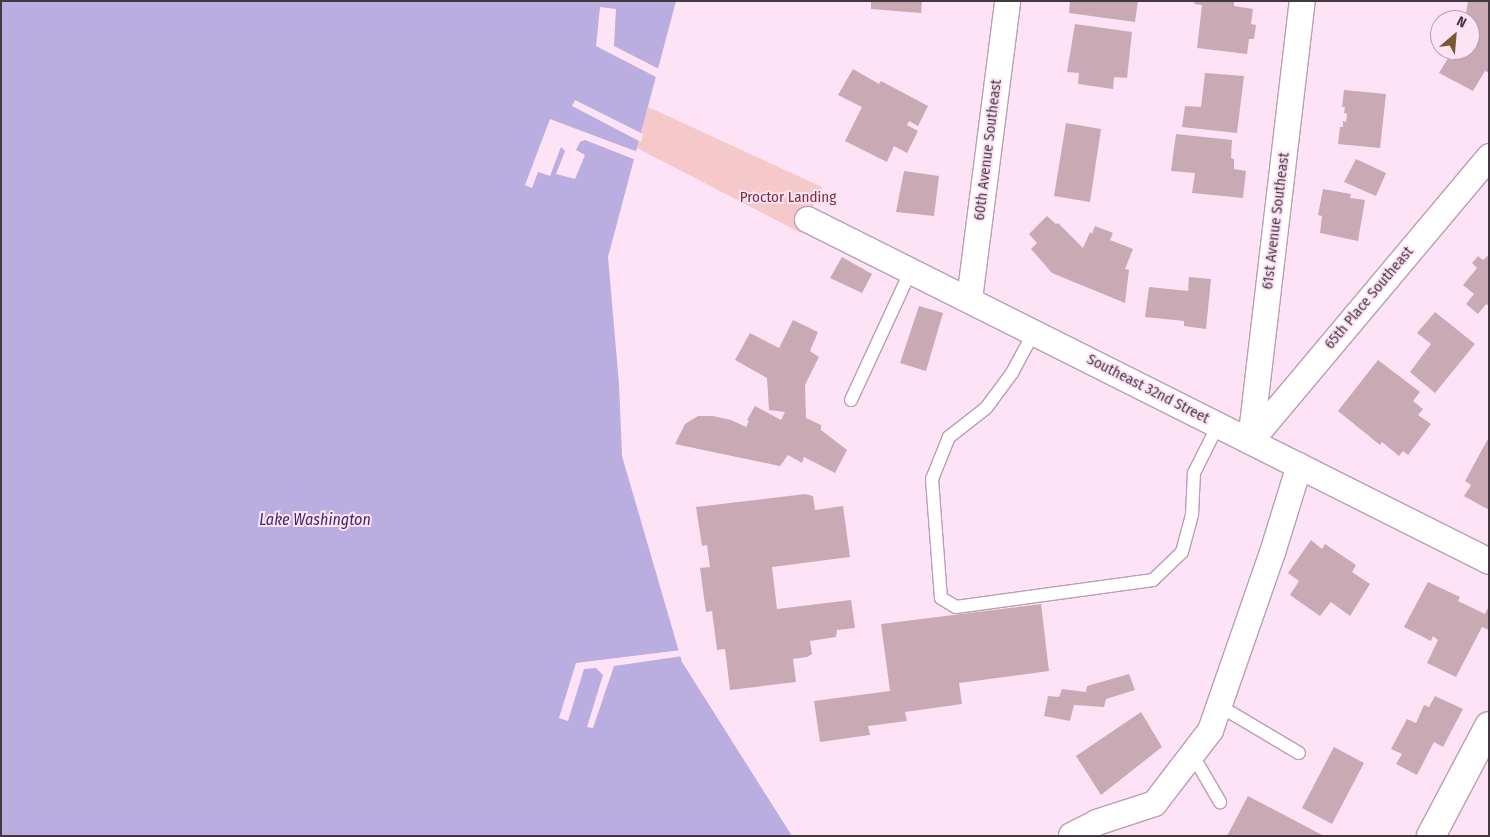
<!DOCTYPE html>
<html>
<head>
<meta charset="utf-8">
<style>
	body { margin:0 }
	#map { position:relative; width:1490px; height:837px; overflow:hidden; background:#fee2f6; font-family:"Fira Sans Condensed",sans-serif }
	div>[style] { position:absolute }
	.green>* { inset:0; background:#f5c8c9 }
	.water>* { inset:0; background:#baaddf }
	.pier>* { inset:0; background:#fee2f6 }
	.building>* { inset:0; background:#c9aab4 }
	.roads { filter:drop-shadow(1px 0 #b99fb2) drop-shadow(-1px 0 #b99fb2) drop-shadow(0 1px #b99fb2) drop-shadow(0 -1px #b99fb2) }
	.service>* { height:12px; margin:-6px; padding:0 6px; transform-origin:6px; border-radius:6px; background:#fff }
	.minor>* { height:25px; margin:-12.5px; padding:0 12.5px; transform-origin:12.5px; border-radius:12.5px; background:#fff }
	.tertiary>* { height:28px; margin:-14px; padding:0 14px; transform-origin:14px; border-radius:14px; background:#fff }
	span { translate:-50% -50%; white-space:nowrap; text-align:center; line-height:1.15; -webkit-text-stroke:4px #fee2f6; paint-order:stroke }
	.street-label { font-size:15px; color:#433840 }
	.park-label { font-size:15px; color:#7b313a }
	.water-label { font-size:16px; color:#402a67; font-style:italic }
	.frame { position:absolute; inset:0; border:2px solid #433840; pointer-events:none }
	.north { position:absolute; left:1430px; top:10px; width:50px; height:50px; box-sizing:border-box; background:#fee2f6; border:1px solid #b39ead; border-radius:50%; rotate:27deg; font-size:14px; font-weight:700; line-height:20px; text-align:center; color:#433840 }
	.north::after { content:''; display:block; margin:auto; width:18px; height:22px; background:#785a2f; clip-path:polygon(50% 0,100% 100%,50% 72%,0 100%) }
</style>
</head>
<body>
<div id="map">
	<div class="green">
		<div style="clip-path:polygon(648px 107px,822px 187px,801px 233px,637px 148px)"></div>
	</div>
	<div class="water">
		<div style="clip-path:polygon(1px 1px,676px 1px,608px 257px,619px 384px,622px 456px,682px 662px,792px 836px,1px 836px)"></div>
	</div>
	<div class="pier">
		<div style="clip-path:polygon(600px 7px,616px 9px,614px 46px,661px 70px,658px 78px,596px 46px)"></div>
		<div style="clip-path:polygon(575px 100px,643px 134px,641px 142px,572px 106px)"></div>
		<div style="clip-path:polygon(550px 119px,638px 152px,636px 160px,585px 140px,580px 142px,576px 150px,585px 155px,575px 179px,556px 174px,565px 151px,561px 147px,550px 176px,538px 172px,532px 188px,525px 185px)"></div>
		<div style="clip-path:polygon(681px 650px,683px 656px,614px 666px,593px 728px,587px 727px,603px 675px,596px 668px,584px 669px,568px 721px,559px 718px,576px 663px)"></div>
	</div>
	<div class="building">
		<div style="clip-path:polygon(871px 1px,922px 1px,921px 13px,871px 9px)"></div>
		<div style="clip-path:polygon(1070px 1px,1138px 1px,1135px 22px,1069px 13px)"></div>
		<div style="clip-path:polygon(1195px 1px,1234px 1px,1234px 6px,1253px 9px,1251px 24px,1256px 25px,1254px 39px,1249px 39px,1247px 54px,1197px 48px,1202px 5px,1194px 4px)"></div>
		<div style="clip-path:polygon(1468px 1px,1489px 1px,1489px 73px,1485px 71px,1473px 91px,1439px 73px,1453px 50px,1470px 50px,1470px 20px,1465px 20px)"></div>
		<div style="clip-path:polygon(1075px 24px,1132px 32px,1127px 78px,1114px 77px,1113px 89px,1078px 84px,1079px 73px,1067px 72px)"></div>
		<div style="clip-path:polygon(853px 69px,879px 84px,881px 81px,928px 106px,918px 126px,909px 121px,907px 125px,918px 131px,907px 153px,894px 146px,887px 162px,845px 141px,862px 107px,838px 95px)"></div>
		<div style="clip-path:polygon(1205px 73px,1244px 76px,1237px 133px,1182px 127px,1185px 106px,1201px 107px)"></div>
		<div style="clip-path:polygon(1344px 90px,1386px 94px,1380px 148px,1338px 144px,1340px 127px,1343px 127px,1343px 121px,1346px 122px,1347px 114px,1344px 113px,1345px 107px,1342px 107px)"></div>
		<div style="clip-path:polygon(1066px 123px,1101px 129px,1090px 202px,1054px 196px)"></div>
		<div style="clip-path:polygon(1176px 134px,1232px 140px,1231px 158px,1234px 159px,1234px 169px,1246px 171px,1243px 198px,1192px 193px,1195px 173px,1171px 171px)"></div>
		<div style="clip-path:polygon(1356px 159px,1386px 173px,1376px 196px,1344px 182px)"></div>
		<div style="clip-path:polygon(904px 171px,939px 176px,934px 216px,896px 212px)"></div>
		<div style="clip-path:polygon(1323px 189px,1351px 194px,1350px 198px,1365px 200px,1358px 241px,1320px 233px,1322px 216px,1318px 215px)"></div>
		<div style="clip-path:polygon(1047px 216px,1056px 224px,1058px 223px,1083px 248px,1090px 232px,1092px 234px,1095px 226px,1113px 233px,1110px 240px,1133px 249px,1125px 269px,1129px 270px,1125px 303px,1052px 273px,1031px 249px,1037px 243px,1029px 234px)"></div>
		<div style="clip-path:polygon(1489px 255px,1489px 306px,1486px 304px,1478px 314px,1466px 304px,1474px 294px,1463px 285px,1477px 268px,1472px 263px,1478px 256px,1483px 260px)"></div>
		<div style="clip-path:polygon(842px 257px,872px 274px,862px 293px,830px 278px)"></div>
		<div style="clip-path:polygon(1189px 277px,1211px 279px,1206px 329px,1184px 326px,1184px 321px,1145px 317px,1149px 287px,1188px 291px)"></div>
		<div style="clip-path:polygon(919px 306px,943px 313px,926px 371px,900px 363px)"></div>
		<div style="clip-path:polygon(1435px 312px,1475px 344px,1435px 393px,1410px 372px,1431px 344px,1417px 333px)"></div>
		<div style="clip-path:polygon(793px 320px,818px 332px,810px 351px,819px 357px,805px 385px,806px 418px,821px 425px,821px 430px,847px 450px,835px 473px,804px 457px,802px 463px,788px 455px,780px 466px,675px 444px,685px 424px,698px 416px,713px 416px,731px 420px,746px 427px,749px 421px,747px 420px,755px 406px,781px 420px,785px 412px,769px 410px,767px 378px,735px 360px,750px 333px,779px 348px)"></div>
		<div style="clip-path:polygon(1378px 360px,1420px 392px,1413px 401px,1423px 409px,1418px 415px,1431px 424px,1408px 455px,1403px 451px,1399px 456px,1382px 442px,1380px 445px,1338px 411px)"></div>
		<div style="clip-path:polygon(1489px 437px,1489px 510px,1464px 496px,1471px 485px,1465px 481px)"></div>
		<div style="clip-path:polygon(805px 494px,813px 496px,815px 510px,843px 506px,850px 557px,772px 567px,777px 609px,851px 600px,855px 628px,837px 630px,836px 637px,810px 641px,812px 654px,807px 657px,793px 659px,796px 682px,730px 690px,725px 649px,717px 650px,712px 611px,706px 612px,700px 568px,710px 567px,707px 545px,702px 546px,696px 507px)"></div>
		<div style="clip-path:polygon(1311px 540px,1322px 549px,1325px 544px,1356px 565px,1352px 572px,1370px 584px,1350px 616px,1331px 602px,1320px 616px,1290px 595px,1299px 581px,1288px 573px)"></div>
		<div style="clip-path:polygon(1428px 582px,1460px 597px,1458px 601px,1485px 614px,1489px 606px,1489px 630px,1482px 627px,1456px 677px,1427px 663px,1438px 640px,1433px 636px,1431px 641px,1404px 627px)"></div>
		<div style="clip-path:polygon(1041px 604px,1049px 671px,959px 683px,962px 704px,905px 712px,907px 721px,868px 726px,870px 735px,820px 742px,814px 701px,890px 691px,881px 624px)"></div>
		<div style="clip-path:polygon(1129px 674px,1135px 690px,1106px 699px,1104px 707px,1074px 705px,1070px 721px,1044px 716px,1048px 696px,1059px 697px,1062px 689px,1086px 692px,1087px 686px)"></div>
		<div style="clip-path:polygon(1435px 696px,1463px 709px,1443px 747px,1434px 742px,1417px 775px,1396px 764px,1402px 754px,1391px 749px,1407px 719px,1416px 723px,1424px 705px,1429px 707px)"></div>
		<div style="clip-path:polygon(1141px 712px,1162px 747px,1101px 795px,1076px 756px)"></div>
		<div style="clip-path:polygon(1334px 747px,1364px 763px,1332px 824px,1302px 808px)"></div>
		<div style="clip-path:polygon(1248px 796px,1324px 836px,1227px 836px)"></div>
	</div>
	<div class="roads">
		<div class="service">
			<div style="left:1034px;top:332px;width:47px;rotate:118.2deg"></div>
			<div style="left:1012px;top:373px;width:44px;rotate:126.6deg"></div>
			<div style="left:986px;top:408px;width:47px;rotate:141.9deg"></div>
			<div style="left:949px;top:437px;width:45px;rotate:112deg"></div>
			<div style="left:932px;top:479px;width:119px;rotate:85.7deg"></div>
			<div style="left:941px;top:598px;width:17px;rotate:31deg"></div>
			<div style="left:956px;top:607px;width:199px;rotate:-7.8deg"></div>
			<div style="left:1153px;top:580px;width:40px;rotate:-44deg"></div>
			<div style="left:1182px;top:552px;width:38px;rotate:-75deg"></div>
			<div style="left:1192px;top:515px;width:42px;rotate:-87.3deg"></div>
			<div style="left:1194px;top:473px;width:54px;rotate:-63.4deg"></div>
			<div style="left:851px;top:400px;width:143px;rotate:-65.2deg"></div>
			<div style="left:1218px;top:705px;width:94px;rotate:30.7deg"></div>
			<div style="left:1192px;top:754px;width:56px;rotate:59.7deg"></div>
		</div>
		<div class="minor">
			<div style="left:807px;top:219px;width:763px;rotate:26.63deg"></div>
			<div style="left:969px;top:299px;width:300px;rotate:-82.7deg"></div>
			<div style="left:1250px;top:441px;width:443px;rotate:-83.3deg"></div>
			<div style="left:1250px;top:441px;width:372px;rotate:-50deg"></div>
			<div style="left:1071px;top:835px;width:28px;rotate:-27deg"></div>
			<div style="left:1096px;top:822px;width:61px;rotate:-18.1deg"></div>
			<div style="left:1154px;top:803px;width:92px;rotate:-52.5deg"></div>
			<div style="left:1210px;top:730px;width:188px;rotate:-70.8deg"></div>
			<div style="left:1272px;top:552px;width:91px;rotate:-72.8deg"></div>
		</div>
		<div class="tertiary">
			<div style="left:1431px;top:836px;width:124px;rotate:-62.2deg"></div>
		</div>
	</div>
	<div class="street-label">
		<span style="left:988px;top:150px;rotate:-83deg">60th Avenue Southeast</span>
		<span style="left:1276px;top:221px;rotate:-83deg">61st Avenue Southeast</span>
		<span style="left:1369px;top:298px;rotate:-50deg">65th Place Southeast</span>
		<span style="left:1148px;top:389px;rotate:27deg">Southeast 32nd Street</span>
	</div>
	<div class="park-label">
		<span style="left:788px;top:198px">Proctor Landing</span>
	</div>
	<div class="water-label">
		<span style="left:315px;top:520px">Lake Washington</span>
	</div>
	<div class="frame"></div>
	<div class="north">N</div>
</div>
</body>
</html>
